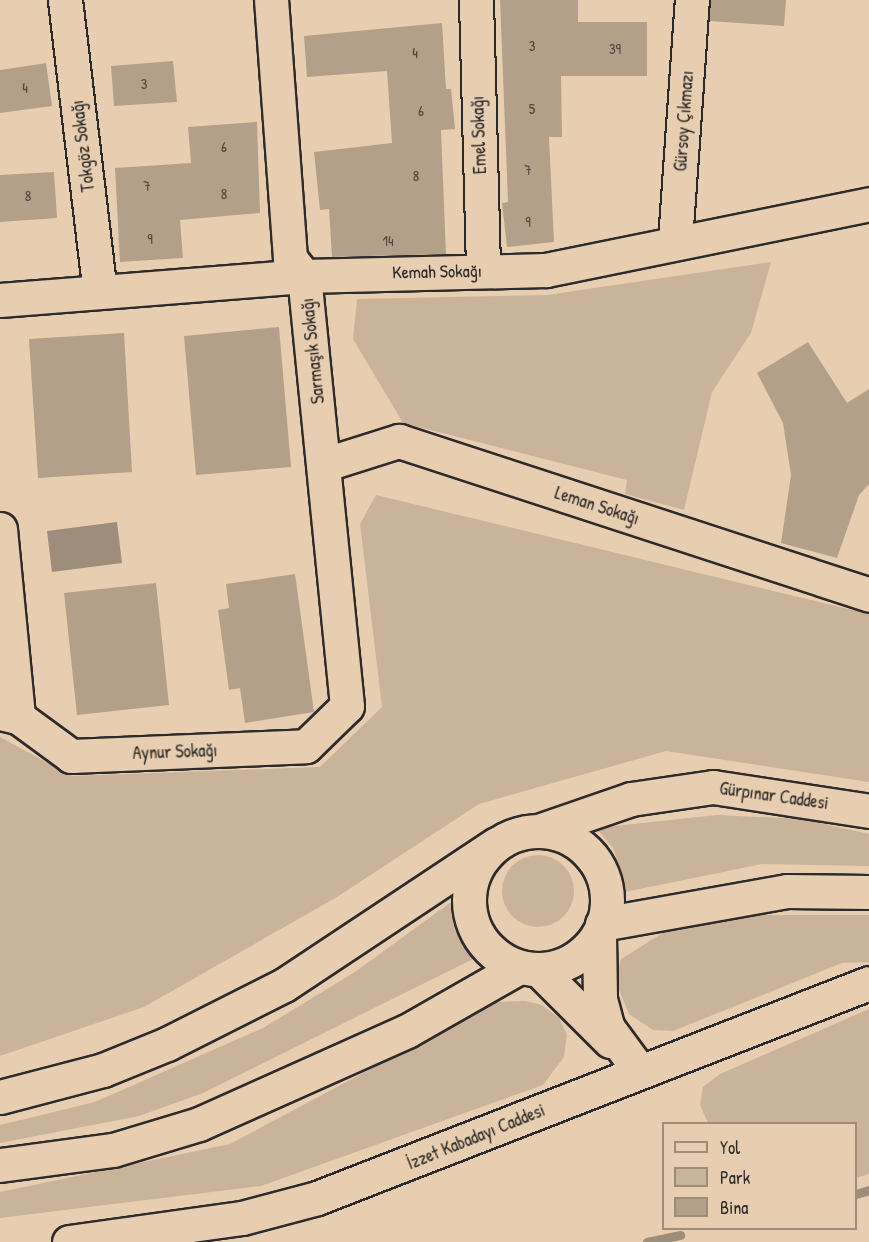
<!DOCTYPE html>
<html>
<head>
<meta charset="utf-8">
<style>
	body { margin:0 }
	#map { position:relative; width:869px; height:1242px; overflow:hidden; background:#e8ceb0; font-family:"Patrick Hand",sans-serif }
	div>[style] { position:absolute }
	.green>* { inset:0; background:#c9b39a }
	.round { border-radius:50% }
	.water>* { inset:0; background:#9d8d7b }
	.stream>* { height:9px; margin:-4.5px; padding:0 4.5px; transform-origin:4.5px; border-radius:4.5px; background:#9d8d7b }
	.building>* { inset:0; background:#b3a08b }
	.roads { filter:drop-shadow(2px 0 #2b2b2b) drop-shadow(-2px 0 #2b2b2b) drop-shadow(0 2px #2b2b2b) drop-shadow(0 -2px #2b2b2b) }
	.minor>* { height:33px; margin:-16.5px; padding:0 16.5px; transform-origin:16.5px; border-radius:16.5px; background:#e8ceb0 }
	.major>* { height:33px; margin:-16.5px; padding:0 16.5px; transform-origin:16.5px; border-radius:16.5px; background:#e8ceb0 }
	.major>.ring { margin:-16.5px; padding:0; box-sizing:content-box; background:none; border:33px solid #e8ceb0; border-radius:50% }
	span { translate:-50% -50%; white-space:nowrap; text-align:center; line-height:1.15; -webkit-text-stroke:6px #e8ceb0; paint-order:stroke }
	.number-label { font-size:15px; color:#4d4843 }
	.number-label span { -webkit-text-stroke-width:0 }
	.street-label { font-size:18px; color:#2b2b2b }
	.legend { position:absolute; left:662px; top:1122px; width:195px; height:108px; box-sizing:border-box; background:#e8ceb0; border:2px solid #9c8d7b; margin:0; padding:8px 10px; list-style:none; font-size:18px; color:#2b2b2b }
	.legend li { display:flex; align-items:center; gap:12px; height:30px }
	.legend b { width:30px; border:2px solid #9c8d7b }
</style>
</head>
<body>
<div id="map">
	<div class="green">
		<div style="clip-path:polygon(771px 262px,751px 333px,712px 392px,684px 510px,625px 494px,627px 480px,403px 423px,353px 339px,357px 299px,547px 295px)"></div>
		<div style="clip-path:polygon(376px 495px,869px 614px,869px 782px,666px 751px,479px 804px,337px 897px,144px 1007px,0 1056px,0 737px,72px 776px,320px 767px,382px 707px,360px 524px)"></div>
		<div style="clip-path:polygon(717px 815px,802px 819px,869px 834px,869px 866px,762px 864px,620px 893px,621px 872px,613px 848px,596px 828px)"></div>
		<div class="round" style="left:502px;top:855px;width:72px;height:72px"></div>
		<div style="clip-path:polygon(451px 902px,473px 959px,203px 1093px,139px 1116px,0 1143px,0 1125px,95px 1102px,263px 1028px,355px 972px)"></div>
		<div style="clip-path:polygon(739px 915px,869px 915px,869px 962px,842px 963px,673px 1031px,653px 1030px,629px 1014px,615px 980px,621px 959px,666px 931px)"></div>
		<div style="clip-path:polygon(525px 1001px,542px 1005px,559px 1018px,567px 1034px,564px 1057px,543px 1085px,261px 1186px,0 1218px,0 1192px,230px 1144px,496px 1002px)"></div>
		<div style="clip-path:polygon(869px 1009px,869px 1174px,856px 1178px,856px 1124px,708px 1123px,700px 1105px,703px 1087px,720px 1074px)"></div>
	</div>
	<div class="water">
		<div style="clip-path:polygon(117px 522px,122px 563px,52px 572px,47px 531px)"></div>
	</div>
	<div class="stream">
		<div style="left:856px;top:1194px;width:14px;rotate:-17deg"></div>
		<div style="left:647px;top:1242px;width:34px;rotate:-12deg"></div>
	</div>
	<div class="building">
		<div style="clip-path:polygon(500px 0,578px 0,578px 22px,647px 22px,647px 76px,561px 76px,562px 137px,549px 137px,554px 242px,507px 247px,502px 203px,508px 202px)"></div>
		<div style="clip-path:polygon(711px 0,786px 0,784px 26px,709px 21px)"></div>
		<div style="clip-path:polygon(442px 23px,446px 89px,451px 89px,455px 129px,441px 130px,446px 254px,332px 257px,329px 209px,320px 210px,314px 152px,392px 143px,387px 71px,307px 77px,304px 36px)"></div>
		<div style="clip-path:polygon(173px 61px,177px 102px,114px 106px,111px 66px)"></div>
		<div style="clip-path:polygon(46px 63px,52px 106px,0 113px,0 70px)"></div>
		<div style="clip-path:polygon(257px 122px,260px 213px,180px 220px,183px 258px,120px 262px,115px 168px,191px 163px,188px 127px)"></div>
		<div style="clip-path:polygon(54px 172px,57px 218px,0 222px,0 175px)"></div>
		<div style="clip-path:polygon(279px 327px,291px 467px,196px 475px,184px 336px)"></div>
		<div style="clip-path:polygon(124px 333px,132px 472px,38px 478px,29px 339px)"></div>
		<div style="clip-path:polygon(808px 342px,847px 403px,869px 389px,869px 484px,859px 495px,837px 558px,781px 543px,791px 475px,783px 423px,757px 373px)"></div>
		<div style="clip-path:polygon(295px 574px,314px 712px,245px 723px,240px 688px,229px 690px,218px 610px,229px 608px,226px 584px)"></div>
		<div style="clip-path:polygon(156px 583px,169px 705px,77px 715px,64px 593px)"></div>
	</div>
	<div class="roads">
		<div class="minor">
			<div style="left:65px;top:0;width:294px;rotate:83.2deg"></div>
			<div style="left:476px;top:0;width:271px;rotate:88.5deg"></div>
			<div style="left:675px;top:241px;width:242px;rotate:-86deg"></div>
			<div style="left:0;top:300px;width:305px;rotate:-4.5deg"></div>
			<div style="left:304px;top:276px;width:242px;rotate:-1.4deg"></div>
			<div style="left:546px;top:270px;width:330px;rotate:-11.5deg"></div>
			<div style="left:326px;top:464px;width:77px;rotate:-17.5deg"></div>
			<div style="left:399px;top:441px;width:495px;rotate:18.1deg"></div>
			<div style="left:0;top:529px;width:189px;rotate:84.5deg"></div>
			<div style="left:0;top:713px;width:18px;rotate:13deg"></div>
			<div style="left:18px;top:717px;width:66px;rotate:36.3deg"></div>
			<div style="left:71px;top:756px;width:235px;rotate:-2.4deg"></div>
			<div style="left:306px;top:746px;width:57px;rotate:-44.3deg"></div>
			<div style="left:347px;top:706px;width:432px;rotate:-95.7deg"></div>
			<div style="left:304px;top:276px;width:23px;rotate:-128deg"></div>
			<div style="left:290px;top:258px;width:259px;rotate:-94.2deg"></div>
			<div style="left:599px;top:935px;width:64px;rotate:89.1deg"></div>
			<div style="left:600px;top:999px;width:30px;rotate:75deg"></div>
			<div style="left:608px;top:1028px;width:52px;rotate:53.6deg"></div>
			<div style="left:538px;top:969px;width:102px;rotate:45deg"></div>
			<div style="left:69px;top:1242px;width:175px;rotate:-7.9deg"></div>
			<div style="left:242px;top:1218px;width:78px;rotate:-14.9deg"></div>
			<div style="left:317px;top:1198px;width:592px;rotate:-21.28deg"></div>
		</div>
		<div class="major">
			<div style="left:541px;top:830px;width:95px;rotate:-19deg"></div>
			<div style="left:631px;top:799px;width:83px;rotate:-8.3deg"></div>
			<div style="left:713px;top:787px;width:158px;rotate:8.7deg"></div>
			<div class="ring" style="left:469px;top:831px;width:105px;height:105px"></div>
			<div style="left:602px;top:924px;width:188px;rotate:-10.1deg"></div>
			<div style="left:787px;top:891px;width:82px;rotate:0.7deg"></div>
			<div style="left:0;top:1097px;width:106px;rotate:-14.7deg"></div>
			<div style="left:103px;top:1070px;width:69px;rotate:-22.1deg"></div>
			<div style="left:167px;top:1044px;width:131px;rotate:-26.8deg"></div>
			<div style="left:284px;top:985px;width:255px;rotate:-33.6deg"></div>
			<div style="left:0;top:1165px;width:114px;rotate:-7.6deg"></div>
			<div style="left:113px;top:1150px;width:90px;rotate:-16.8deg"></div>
			<div style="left:199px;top:1124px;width:228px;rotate:-24.1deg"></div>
			<div style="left:407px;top:1031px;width:129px;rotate:-29.7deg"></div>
		</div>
	</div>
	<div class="number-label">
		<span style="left:532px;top:46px">3</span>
		<span style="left:615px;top:49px">39</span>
		<span style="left:415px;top:53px">4</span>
		<span style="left:144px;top:84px">3</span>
		<span style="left:25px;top:88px">4</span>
		<span style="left:532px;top:109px">5</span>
		<span style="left:421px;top:111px">6</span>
		<span style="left:224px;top:147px">6</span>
		<span style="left:528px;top:170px">7</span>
		<span style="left:416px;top:176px">8</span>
		<span style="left:147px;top:186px">7</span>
		<span style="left:224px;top:194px">8</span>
		<span style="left:28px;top:196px">8</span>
		<span style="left:528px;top:222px">9</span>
		<span style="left:150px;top:239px">9</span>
		<span style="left:388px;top:241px">14</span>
	</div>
	<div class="street-label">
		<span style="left:684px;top:121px;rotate:-86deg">Gürsoy Çıkmazı</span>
		<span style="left:479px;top:135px;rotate:-92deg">Emel Sokağı</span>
		<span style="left:83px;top:146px;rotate:-97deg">Tokgöz Sokağı</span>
		<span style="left:437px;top:272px;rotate:-1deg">Kemah Sokağı</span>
		<span style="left:313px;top:351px;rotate:-96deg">Sarmaşık Sokağı</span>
		<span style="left:597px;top:506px;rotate:18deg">Leman Sokağı</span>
		<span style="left:175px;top:752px;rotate:-2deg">Aynur Sokağı</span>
		<span style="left:774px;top:796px;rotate:8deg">Gürpınar Caddesi</span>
		<span style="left:476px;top:1137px;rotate:-22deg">İzzet Kabadayı Caddesi</span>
	</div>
	<ul class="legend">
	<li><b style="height:8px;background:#e8ceb0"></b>Yol</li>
	<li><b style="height:16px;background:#c9b39a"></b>Park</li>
	<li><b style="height:16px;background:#b3a08b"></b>Bina</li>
	</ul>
</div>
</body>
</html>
